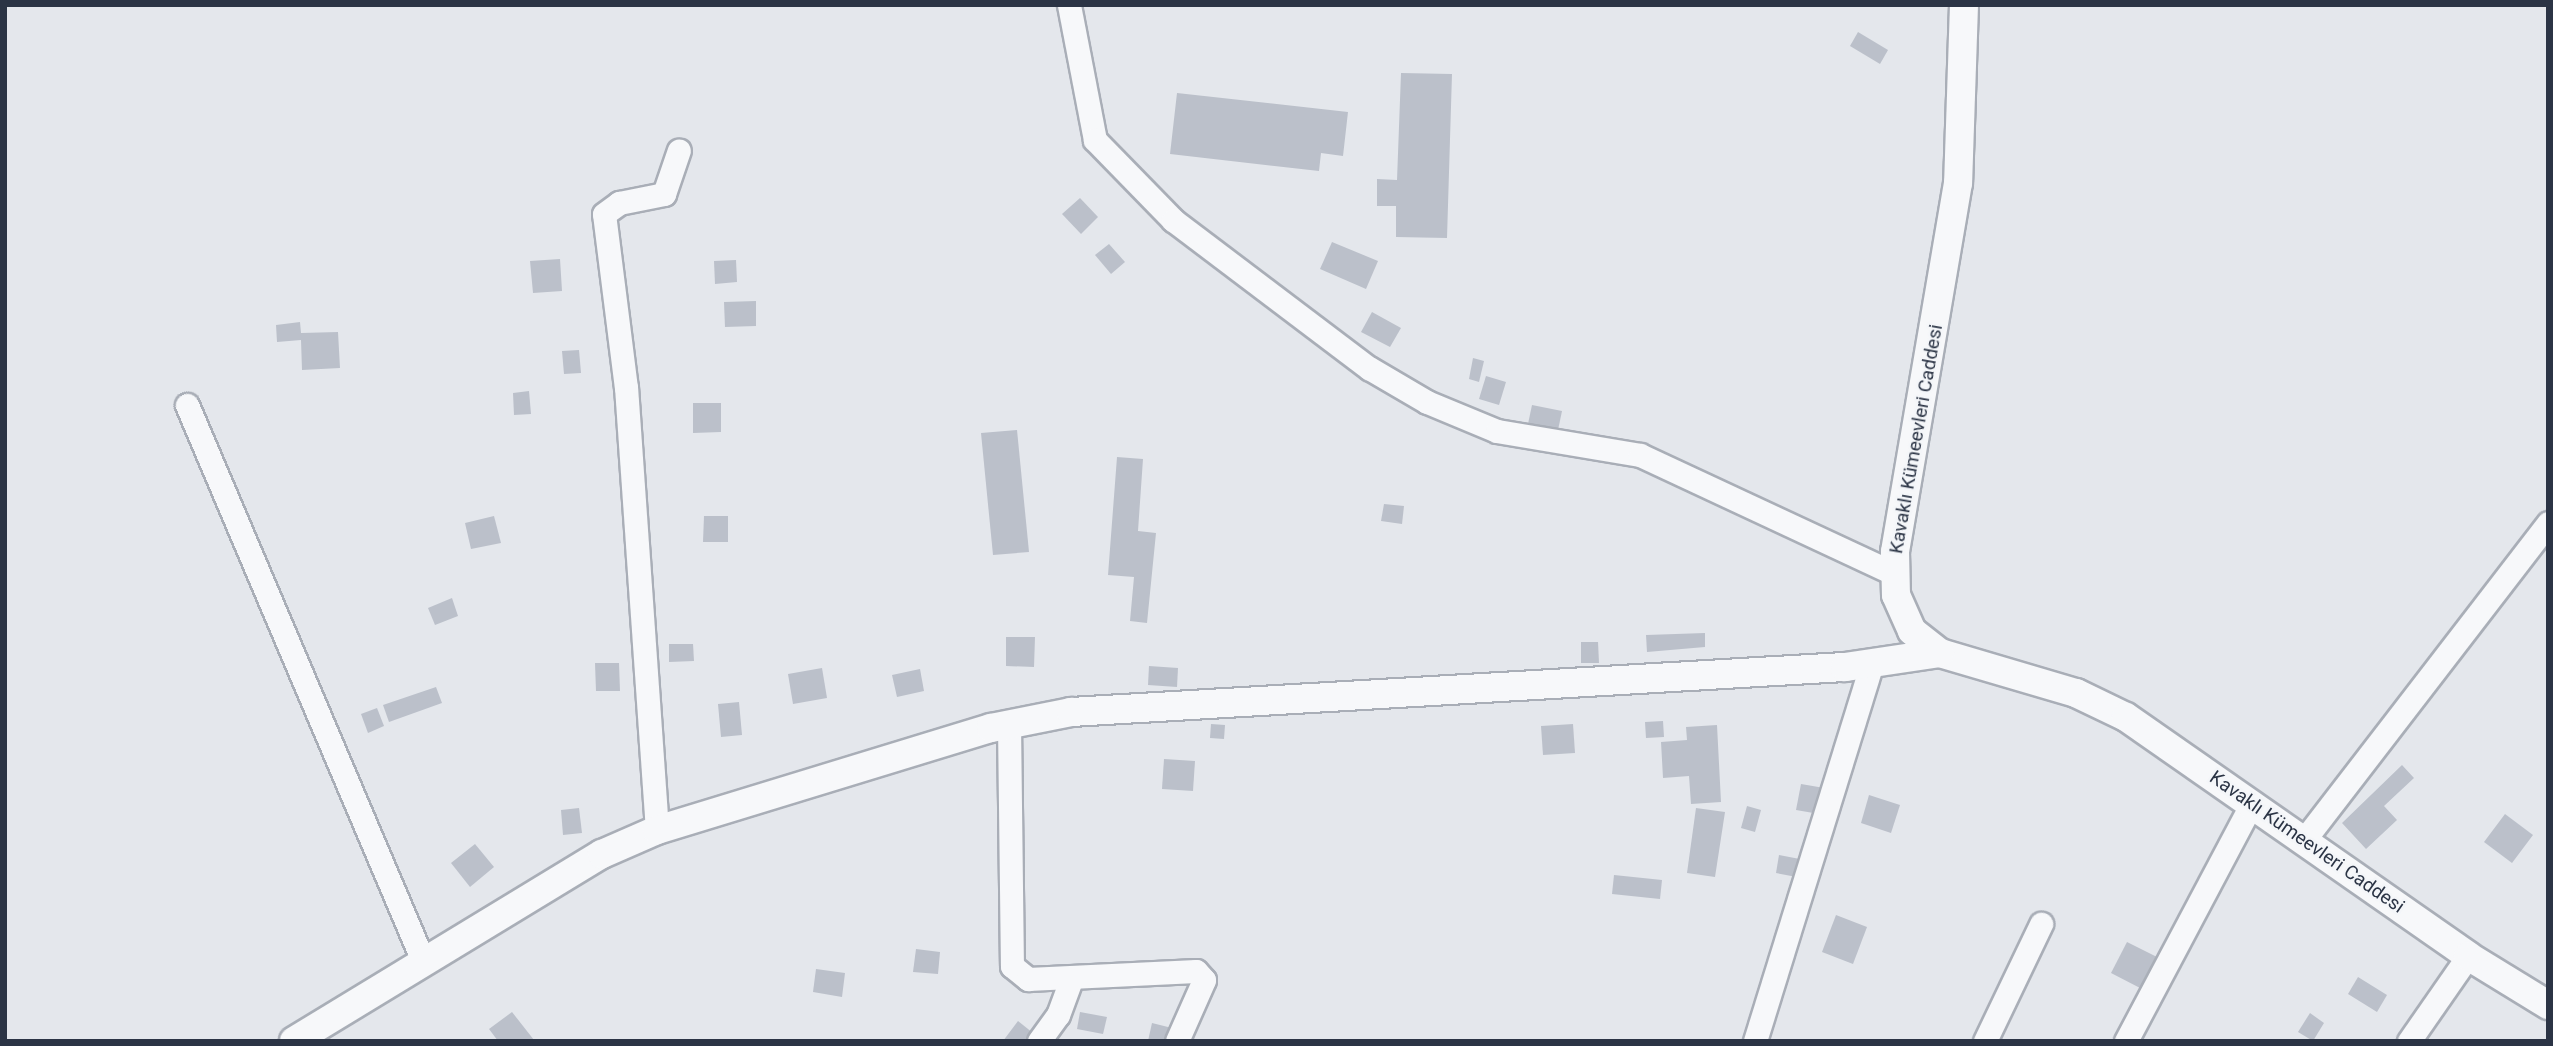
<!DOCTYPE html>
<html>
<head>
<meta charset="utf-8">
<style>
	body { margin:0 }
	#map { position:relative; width:2553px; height:1046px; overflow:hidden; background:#e4e7ec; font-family:Roboto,sans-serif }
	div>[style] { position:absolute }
	.building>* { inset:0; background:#bbc0ca }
	.roads { filter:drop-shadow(2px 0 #a9aeb7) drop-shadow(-2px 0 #a9aeb7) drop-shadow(0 2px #a9aeb7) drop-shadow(0 -2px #a9aeb7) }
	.minor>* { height:23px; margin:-11.5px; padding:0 11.5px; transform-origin:11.5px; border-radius:11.5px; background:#f7f8fa }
	.tertiary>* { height:28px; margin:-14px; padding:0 14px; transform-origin:14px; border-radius:14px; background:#f7f8fa }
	span { translate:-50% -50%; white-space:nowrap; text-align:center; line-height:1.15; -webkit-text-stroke:5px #f4f6f9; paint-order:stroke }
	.street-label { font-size:19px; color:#2b3445 }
	.frame { position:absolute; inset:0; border:7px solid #2b3445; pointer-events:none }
</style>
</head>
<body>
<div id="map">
	<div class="building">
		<div style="clip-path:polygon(1858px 32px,1888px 50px,1880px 64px,1850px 46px)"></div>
		<div style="clip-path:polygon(1401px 73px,1452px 74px,1447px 238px,1396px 237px,1396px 206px,1377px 206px,1377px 179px,1397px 180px)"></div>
		<div style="clip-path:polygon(1177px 93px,1348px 112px,1343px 156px,1321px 153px,1319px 171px,1170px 154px)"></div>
		<div style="clip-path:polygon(1080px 198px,1098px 217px,1081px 234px,1062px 214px)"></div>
		<div style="clip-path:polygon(1332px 242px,1378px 261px,1366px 289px,1320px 269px)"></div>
		<div style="clip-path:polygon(1109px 244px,1125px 262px,1111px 274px,1095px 255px)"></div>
		<div style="clip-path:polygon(560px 259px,562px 291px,533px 293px,530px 261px)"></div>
		<div style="clip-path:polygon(736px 260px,737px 282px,715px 284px,714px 261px)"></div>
		<div style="clip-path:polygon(756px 301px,756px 326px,725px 327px,724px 302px)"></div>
		<div style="clip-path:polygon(1372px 312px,1401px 328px,1390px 347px,1361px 332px)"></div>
		<div style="clip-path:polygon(300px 322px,301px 333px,338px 332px,340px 368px,302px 370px,301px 340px,277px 342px,276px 325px)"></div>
		<div style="clip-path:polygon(579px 350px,581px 373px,564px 374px,562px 351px)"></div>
		<div style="clip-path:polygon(1473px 358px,1484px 361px,1479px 382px,1469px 379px)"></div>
		<div style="clip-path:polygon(1486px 376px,1506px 382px,1499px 405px,1479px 399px)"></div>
		<div style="clip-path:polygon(529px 391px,531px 414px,514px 415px,513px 393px)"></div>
		<div style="clip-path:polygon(693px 403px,721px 403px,721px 432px,693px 433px)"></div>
		<div style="clip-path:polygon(1532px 405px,1562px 411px,1558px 430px,1528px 424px)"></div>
		<div style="clip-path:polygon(1017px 430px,1029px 552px,993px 555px,981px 433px)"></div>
		<div style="clip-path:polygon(1117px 457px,1143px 459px,1138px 531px,1156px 533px,1147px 623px,1130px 621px,1134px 577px,1108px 575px)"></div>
		<div style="clip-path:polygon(1384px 504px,1404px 506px,1402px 524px,1381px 521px)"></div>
		<div style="clip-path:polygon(494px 516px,501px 543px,471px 549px,465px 523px)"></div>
		<div style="clip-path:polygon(704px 516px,728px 516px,728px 542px,703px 542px)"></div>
		<div style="clip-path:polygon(452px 598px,458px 616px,435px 625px,428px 608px)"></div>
		<div style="clip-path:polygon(1705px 633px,1705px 647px,1647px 652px,1646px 635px)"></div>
		<div style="clip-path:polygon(1006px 637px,1035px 637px,1034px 667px,1006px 666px)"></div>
		<div style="clip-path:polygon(1581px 642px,1598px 642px,1599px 663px,1581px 663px)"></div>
		<div style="clip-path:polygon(669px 644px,693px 644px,694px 661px,669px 662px)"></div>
		<div style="clip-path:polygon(595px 663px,619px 663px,620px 691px,596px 691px)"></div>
		<div style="clip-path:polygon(1149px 666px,1178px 668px,1177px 687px,1148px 685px)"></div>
		<div style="clip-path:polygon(822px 668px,827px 698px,793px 704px,788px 674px)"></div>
		<div style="clip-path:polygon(920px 669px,924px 691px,897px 697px,892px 675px)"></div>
		<div style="clip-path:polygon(436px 687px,442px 703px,389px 722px,383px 705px)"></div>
		<div style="clip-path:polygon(739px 702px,742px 735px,721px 737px,718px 704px)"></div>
		<div style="clip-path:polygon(377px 708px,384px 726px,368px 733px,361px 714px)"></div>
		<div style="clip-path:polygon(1663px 721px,1664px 737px,1646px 738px,1645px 722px)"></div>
		<div style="clip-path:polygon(1211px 724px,1225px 725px,1224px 739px,1210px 738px)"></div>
		<div style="clip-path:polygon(1573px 724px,1575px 753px,1543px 755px,1541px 726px)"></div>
		<div style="clip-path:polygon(1717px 725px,1721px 802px,1691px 804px,1689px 776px,1663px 778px,1661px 742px,1687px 740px,1686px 727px)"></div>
		<div style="clip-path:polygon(1164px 759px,1195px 761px,1193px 791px,1162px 789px)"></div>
		<div style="clip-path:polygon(2402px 765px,2414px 778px,2384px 806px,2397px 820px,2366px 849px,2342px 823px)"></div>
		<div style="clip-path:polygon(1801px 784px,1830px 789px,1825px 815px,1796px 810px)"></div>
		<div style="clip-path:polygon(1869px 795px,1900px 805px,1891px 833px,1861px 823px)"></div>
		<div style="clip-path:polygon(1747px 806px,1761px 810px,1755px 832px,1741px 828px)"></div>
		<div style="clip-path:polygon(579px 808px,582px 833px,563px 835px,561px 810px)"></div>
		<div style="clip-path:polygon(1696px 808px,1725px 812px,1715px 877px,1687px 873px)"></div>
		<div style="clip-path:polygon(2505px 814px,2533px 835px,2512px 863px,2484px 842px)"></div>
		<div style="clip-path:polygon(475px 844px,494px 867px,470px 887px,451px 863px)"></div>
		<div style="clip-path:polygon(1779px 855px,1805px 860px,1802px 878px,1776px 873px)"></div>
		<div style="clip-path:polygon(1614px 875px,1662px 880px,1660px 899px,1612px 894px)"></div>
		<div style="clip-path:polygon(1836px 915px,1867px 927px,1853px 964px,1822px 952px)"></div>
		<div style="clip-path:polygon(2127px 942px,2157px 957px,2142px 989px,2111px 973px)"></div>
		<div style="clip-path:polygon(916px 949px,940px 952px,938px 974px,913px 972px)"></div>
		<div style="clip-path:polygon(816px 969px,845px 973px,842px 997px,813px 992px)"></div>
		<div style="clip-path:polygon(2358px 977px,2387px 995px,2377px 1012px,2348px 994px)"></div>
		<div style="clip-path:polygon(512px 1012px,534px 1040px,532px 1041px,498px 1041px,489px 1029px)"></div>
		<div style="clip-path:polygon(1080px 1012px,1107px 1017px,1103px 1034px,1077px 1029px)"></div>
		<div style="clip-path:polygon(2310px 1013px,2324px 1023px,2313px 1041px,2298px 1032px)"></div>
		<div style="clip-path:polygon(1018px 1021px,1038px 1037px,1035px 1041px,1003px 1041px)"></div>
		<div style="clip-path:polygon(1152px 1023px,1172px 1028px,1169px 1041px,1148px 1041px)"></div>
	</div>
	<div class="roads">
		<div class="minor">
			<div style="left:1069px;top:5px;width:137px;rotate:79.1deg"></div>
			<div style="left:1095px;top:140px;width:112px;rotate:45.7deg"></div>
			<div style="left:1173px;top:220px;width:246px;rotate:37.1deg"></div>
			<div style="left:1369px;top:368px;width:67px;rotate:30.4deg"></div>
			<div style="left:1427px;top:402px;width:76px;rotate:22.5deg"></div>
			<div style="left:1497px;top:431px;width:145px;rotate:9.5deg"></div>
			<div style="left:1640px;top:455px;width:279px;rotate:25deg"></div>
			<div style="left:187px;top:405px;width:606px;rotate:66.99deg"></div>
			<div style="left:1009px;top:724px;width:242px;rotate:89.3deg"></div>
			<div style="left:1012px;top:966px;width:21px;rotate:39deg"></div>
			<div style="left:1028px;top:979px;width:168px;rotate:-2.7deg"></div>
			<div style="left:1196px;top:971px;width:12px;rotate:48deg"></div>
			<div style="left:1204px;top:980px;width:67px;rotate:113.9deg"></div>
			<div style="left:657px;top:830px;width:443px;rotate:-94deg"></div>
			<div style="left:626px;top:388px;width:175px;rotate:-97.2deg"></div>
			<div style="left:604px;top:214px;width:19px;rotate:-36deg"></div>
			<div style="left:619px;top:203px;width:46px;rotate:-11.3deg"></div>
			<div style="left:664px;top:194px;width:46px;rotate:-71.2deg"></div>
			<div style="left:2304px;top:840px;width:400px;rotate:-52.4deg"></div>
			<div style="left:1039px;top:1041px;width:32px;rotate:-54deg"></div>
			<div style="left:1058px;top:1015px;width:40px;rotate:-69.8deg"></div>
			<div style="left:1755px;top:1041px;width:397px;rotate:-72.8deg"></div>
			<div style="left:1985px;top:1041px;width:130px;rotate:-64.4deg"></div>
			<div style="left:2126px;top:1041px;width:269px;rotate:-62.1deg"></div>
			<div style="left:2409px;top:1041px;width:103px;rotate:-55.2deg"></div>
		</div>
		<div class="tertiary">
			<div style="left:1964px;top:5px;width:178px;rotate:91.9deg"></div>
			<div style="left:1958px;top:183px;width:374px;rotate:99.7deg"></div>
			<div style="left:1895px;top:552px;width:43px;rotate:88.7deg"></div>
			<div style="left:1896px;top:595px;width:39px;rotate:66deg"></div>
			<div style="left:1912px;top:631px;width:36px;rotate:38deg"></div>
			<div style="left:1940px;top:653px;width:142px;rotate:16.4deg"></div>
			<div style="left:2076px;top:693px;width:55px;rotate:25.6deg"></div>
			<div style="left:2126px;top:717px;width:417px;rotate:34.9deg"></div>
			<div style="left:2468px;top:956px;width:94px;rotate:31.5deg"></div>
			<div style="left:294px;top:1041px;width:360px;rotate:-31.3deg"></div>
			<div style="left:602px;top:854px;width:60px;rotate:-23.6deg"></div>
			<div style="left:657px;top:830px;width:349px;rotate:-17deg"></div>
			<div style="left:991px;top:728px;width:82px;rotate:-11.3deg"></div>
			<div style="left:1071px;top:712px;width:775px;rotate:-3.33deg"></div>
			<div style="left:1845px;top:667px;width:96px;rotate:-8.4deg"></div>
		</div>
	</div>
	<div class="street-label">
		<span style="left:1916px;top:439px;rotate:-80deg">Kavaklı Kümeevleri Caddesi</span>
		<span style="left:2307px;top:842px;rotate:35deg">Kavaklı Kümeevleri Caddesi</span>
	</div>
	<div class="frame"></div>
</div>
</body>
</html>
